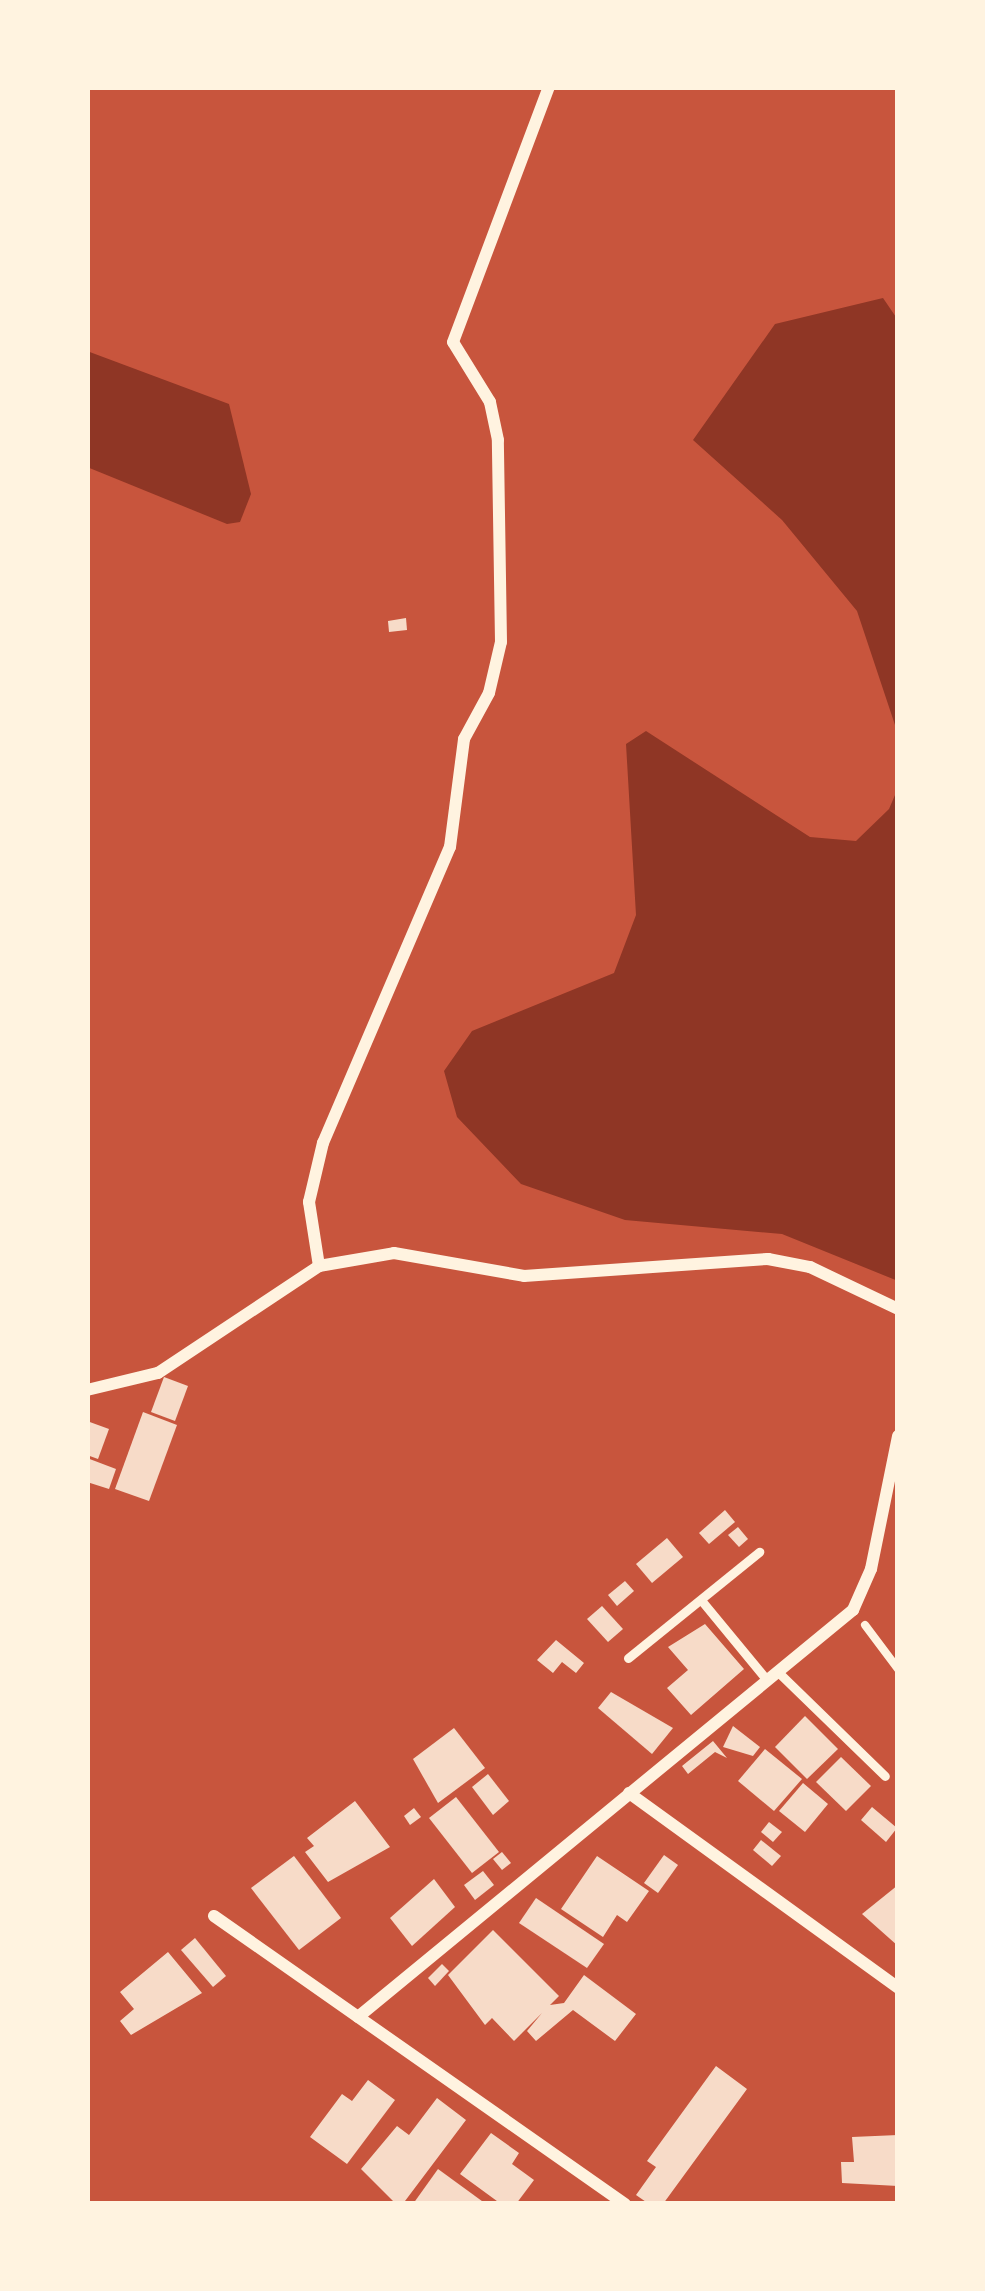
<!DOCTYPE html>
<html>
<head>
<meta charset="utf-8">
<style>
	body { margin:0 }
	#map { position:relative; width:985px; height:2291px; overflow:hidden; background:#c8553d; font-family:"Asap Condensed",sans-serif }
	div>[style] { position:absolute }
	.water>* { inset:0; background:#8f3625 }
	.building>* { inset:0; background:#f7dbc8 }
	.path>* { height:8px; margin:-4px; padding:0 4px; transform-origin:4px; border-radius:4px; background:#fff3e0 }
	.service>* { height:9px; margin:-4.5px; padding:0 4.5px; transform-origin:4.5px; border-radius:4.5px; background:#fff3e0 }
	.minor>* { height:12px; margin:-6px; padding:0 6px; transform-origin:6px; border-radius:6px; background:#fff3e0 }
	span { translate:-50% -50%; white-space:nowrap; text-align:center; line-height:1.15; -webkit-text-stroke:9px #fff3e0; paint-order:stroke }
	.frame { position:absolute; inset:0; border:90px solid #fff3e0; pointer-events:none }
</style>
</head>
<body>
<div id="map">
	<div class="water">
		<div style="clip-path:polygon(883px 298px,898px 320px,898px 734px,857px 611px,782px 520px,693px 440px,775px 324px)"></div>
		<div style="clip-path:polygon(87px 351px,229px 404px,251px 494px,240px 522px,227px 524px,87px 467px)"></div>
		<div style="clip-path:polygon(646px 731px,810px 837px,856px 841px,889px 809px,898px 788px,898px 1281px,782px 1234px,625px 1220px,521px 1184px,457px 1117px,444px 1071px,472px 1031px,614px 973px,636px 915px,626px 744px)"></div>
	</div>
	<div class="building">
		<div style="clip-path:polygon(406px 618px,407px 630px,389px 632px,388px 621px)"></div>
		<div style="clip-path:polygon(164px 1377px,188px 1386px,175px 1421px,151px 1412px)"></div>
		<div style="clip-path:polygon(143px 1412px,177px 1425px,149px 1501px,115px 1489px)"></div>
		<div style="clip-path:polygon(87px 1421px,109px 1429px,98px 1459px,87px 1455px)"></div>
		<div style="clip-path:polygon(87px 1458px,116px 1469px,109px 1489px,87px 1482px)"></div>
		<div style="clip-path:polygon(725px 1510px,735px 1522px,709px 1544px,699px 1533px)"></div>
		<div style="clip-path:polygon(738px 1527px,748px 1539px,739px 1547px,728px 1535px)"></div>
		<div style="clip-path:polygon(667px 1538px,683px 1557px,652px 1583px,636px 1564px)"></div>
		<div style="clip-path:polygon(625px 1581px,634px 1591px,617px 1606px,608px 1595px)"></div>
		<div style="clip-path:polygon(602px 1606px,623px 1629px,608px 1642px,587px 1619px)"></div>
		<div style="clip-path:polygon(705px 1624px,744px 1669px,691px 1715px,667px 1688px,688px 1670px,668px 1647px)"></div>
		<div style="clip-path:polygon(556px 1640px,584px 1663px,576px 1673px,562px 1662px,553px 1673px,537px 1660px)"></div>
		<div style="clip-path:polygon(611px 1692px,673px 1728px,652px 1754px,598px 1708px)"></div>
		<div style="clip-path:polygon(805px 1716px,838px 1749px,807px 1779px,775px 1747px)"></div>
		<div style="clip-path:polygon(733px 1726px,760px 1747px,753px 1756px,723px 1747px)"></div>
		<div style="clip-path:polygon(454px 1728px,485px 1768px,438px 1803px,413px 1759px)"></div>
		<div style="clip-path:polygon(713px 1741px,727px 1758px,715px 1752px,688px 1774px,682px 1766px)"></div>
		<div style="clip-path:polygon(765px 1749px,802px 1779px,774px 1811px,738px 1781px)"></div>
		<div style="clip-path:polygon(841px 1757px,871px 1786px,846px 1811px,816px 1782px)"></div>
		<div style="clip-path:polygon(488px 1774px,509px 1801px,493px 1815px,472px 1787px)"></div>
		<div style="clip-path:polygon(803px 1783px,828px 1804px,805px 1832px,779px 1811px)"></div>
		<div style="clip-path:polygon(456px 1797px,499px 1852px,472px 1873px,429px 1818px)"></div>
		<div style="clip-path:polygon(355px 1801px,390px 1847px,328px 1882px,305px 1852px,314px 1846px,307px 1838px)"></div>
		<div style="clip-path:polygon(872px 1807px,897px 1828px,886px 1842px,861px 1820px)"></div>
		<div style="clip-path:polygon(414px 1808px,421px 1817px,410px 1825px,404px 1816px)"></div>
		<div style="clip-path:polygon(769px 1822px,782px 1832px,773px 1842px,761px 1832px)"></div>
		<div style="clip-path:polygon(761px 1840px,781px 1856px,772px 1866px,753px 1850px)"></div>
		<div style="clip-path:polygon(502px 1852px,511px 1863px,502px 1870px,493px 1859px)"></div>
		<div style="clip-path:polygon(664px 1855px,678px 1865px,658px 1893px,644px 1883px)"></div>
		<div style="clip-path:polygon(294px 1856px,341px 1918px,299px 1950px,251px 1888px)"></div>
		<div style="clip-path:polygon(597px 1856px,649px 1891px,627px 1922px,617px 1915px,603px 1937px,561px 1909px)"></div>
		<div style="clip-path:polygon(483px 1871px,494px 1885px,475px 1900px,464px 1885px)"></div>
		<div style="clip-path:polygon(434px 1879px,455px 1907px,412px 1946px,390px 1918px)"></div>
		<div style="clip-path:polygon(898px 1885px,898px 1946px,862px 1914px)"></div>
		<div style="clip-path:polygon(536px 1898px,604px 1944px,587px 1968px,519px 1923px)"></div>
		<div style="clip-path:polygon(493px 1930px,559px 1996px,550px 2005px,564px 2003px,584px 1975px,636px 2014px,615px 2041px,573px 2010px,536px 2041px,527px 2031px,542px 2013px,514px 2041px,492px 2018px,485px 2025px,448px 1975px)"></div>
		<div style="clip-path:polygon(195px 1938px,226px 1976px,213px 1987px,181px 1950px)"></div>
		<div style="clip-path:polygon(168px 1952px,202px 1993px,131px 2035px,120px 2021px,134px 2009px,120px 1992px)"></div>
		<div style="clip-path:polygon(442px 1964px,449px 1971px,435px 1986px,428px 1978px)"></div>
		<div style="clip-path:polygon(716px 2066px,747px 2089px,663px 2204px,649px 2204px,636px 2195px,656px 2167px,647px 2161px)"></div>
		<div style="clip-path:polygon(368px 2080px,395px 2100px,347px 2164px,310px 2137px,342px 2094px,352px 2101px)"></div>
		<div style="clip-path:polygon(437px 2098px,466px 2120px,405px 2201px,395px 2203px,361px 2169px,397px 2126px,409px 2135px)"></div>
		<div style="clip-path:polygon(491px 2133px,519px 2153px,512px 2164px,534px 2180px,516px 2204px,501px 2204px,460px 2174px)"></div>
		<div style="clip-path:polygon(898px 2135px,898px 2186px,842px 2183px,841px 2162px,854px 2162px,852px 2137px)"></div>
		<div style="clip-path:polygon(438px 2169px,486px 2204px,413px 2204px)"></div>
	</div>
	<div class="path">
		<div style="left:865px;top:1625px;width:55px;rotate:53.1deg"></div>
	</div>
	<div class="service">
		<div style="left:701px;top:1600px;width:104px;rotate:50.5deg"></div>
		<div style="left:628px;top:1658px;width:169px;rotate:-39deg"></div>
		<div style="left:778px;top:1672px;width:149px;rotate:44.2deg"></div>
	</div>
	<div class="minor">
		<div style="left:319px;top:1266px;width:65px;rotate:-98.9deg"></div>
		<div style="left:309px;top:1202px;width:61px;rotate:-76.7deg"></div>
		<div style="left:323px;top:1143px;width:322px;rotate:-66.8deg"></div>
		<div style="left:450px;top:847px;width:109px;rotate:-82.6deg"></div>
		<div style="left:464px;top:739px;width:52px;rotate:-61.5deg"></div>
		<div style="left:489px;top:693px;width:52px;rotate:-76.8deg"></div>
		<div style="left:501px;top:642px;width:202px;rotate:-90.9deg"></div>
		<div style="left:498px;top:440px;width:39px;rotate:-102deg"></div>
		<div style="left:490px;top:402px;width:70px;rotate:-121.7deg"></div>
		<div style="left:453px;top:342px;width:272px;rotate:-69.4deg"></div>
		<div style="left:87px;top:1390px;width:73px;rotate:-13.5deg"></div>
		<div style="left:158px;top:1373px;width:193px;rotate:-33.6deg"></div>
		<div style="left:319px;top:1266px;width:76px;rotate:-9.8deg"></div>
		<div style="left:394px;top:1253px;width:132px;rotate:10deg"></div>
		<div style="left:524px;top:1276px;width:245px;rotate:-4deg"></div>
		<div style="left:768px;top:1259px;width:43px;rotate:10.8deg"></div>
		<div style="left:810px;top:1267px;width:98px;rotate:25.5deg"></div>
		<div style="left:629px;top:1793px;width:332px;rotate:35.9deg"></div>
		<div style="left:214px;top:1916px;width:502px;rotate:35.02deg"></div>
		<div style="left:358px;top:2017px;width:641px;rotate:-39.43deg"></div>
		<div style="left:853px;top:1610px;width:45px;rotate:-66.3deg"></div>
		<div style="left:871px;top:1569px;width:136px;rotate:-78.5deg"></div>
	</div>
	<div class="frame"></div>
</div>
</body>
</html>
